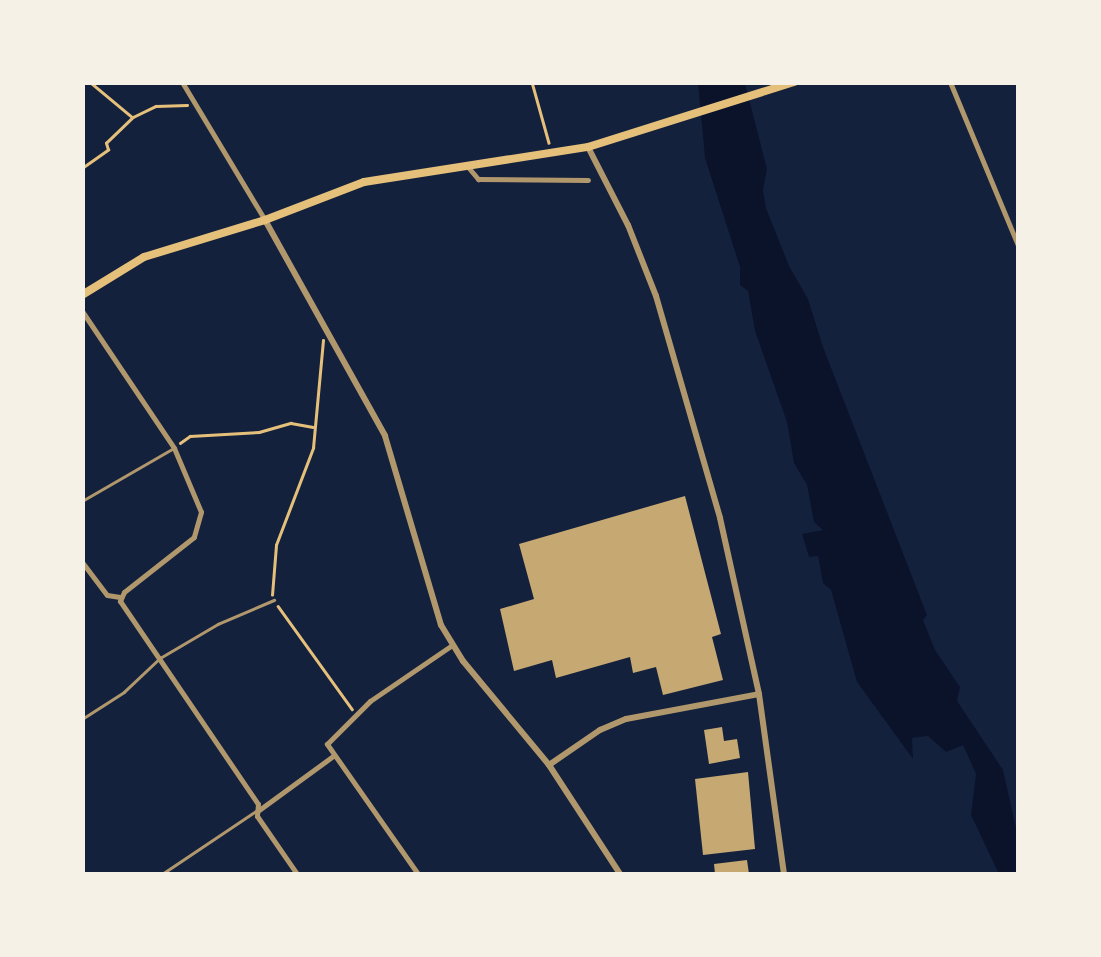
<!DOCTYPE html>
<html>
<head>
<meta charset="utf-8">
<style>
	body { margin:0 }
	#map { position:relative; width:1101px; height:957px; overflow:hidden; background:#14213d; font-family:Helvetica,sans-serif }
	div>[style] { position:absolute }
	.water>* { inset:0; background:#0b132b }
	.building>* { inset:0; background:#c6a872 }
	.path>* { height:2.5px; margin:-1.25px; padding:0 1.25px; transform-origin:1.25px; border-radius:1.25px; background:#e5c07b }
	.service>* { height:2.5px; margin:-1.25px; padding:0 1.25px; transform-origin:1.25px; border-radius:1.25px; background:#b1986c }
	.minor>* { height:5px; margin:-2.5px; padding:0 2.5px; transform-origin:2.5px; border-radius:2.5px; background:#b1986c }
	.tertiary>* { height:6px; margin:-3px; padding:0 3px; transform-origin:3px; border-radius:3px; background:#b1986c }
	.trunk>* { height:8px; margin:-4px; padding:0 4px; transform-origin:4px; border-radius:4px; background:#e5c07b }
	span { translate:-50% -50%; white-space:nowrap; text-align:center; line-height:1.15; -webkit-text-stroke:10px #f6f1e7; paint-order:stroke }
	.frame { position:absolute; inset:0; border:85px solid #f6f1e7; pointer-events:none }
</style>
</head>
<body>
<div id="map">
	<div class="water">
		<div style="clip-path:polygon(698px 83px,745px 83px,767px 169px,763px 190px,766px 208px,789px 266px,808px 299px,823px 347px,927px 615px,923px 620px,935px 650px,960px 687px,957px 701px,1003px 770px,1018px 837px,1018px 874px,999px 874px,971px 815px,976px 774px,963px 745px,946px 752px,928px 736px,912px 738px,913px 759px,857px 682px,831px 590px,823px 583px,818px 556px,809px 557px,802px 534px,823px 530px,814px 522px,807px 485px,794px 463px,787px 422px,755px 331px,748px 291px,740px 285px,740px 267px,705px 158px)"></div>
	</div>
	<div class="building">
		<div style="clip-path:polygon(685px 496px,721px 634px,712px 637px,723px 680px,663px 695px,656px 667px,633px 673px,630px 657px,556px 678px,552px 660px,514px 671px,500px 609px,534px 599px,519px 544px)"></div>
		<div style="clip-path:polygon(722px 727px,724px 741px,737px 739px,740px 758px,709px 764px,704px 730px)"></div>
		<div style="clip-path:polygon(748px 772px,755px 849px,703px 855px,695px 779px)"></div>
		<div style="clip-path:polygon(747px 860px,749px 874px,715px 874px,714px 864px)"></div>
	</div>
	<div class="path">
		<div style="left:90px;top:82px;width:53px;rotate:39.7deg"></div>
		<div style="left:532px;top:82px;width:63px;rotate:74.4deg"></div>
		<div style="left:82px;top:168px;width:32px;rotate:-35deg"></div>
		<div style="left:108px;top:150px;width:7px;rotate:-106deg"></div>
		<div style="left:106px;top:143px;width:37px;rotate:-44deg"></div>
		<div style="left:133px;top:117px;width:25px;rotate:-26deg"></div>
		<div style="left:156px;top:106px;width:31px;rotate:-2deg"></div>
		<div style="left:180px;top:443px;width:12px;rotate:-35deg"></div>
		<div style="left:190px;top:436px;width:69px;rotate:-3.3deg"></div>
		<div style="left:259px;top:432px;width:33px;rotate:-16deg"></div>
		<div style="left:291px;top:423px;width:22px;rotate:10deg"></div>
		<div style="left:272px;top:595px;width:50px;rotate:-85.4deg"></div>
		<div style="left:276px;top:545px;width:104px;rotate:-69.1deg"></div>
		<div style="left:313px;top:448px;width:108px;rotate:-84.7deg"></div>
		<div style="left:278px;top:606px;width:127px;rotate:54.3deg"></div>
	</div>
	<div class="service">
		<div style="left:82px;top:501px;width:104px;rotate:-30deg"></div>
		<div style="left:82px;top:719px;width:50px;rotate:-32.7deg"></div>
		<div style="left:124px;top:692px;width:50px;rotate:-43.4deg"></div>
		<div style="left:160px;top:658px;width:67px;rotate:-30.4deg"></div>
		<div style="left:218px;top:624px;width:61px;rotate:-23.2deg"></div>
		<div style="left:162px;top:874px;width:113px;rotate:-33.8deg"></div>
	</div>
	<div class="minor">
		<div style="left:182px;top:82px;width:161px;rotate:59deg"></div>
		<div style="left:950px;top:82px;width:177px;rotate:67.4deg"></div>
		<div style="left:468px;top:167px;width:16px;rotate:50deg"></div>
		<div style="left:478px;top:179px;width:110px;rotate:0.5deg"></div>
		<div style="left:82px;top:311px;width:165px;rotate:56.1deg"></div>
		<div style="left:174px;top:448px;width:69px;rotate:67.1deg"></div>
		<div style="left:201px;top:512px;width:26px;rotate:106deg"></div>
		<div style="left:194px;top:537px;width:89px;rotate:141.8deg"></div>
		<div style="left:124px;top:592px;width:10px;rotate:114deg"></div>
		<div style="left:120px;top:601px;width:245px;rotate:55.8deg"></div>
		<div style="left:258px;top:804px;width:12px;rotate:95deg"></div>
		<div style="left:257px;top:816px;width:70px;rotate:55.4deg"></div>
		<div style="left:82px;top:562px;width:41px;rotate:52.9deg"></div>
		<div style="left:107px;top:595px;width:13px;rotate:9deg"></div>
		<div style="left:259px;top:810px;width:92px;rotate:-36.1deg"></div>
		<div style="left:418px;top:874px;width:159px;rotate:-125deg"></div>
		<div style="left:327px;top:744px;width:61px;rotate:-45deg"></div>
		<div style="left:370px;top:701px;width:99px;rotate:-34.3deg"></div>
	</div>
	<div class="tertiary">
		<div style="left:588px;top:147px;width:88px;rotate:62.9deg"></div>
		<div style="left:628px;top:225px;width:76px;rotate:68.5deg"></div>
		<div style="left:656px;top:296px;width:231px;rotate:73.9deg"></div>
		<div style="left:720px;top:518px;width:180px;rotate:77.5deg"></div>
		<div style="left:759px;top:694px;width:182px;rotate:82.1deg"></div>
		<div style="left:265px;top:220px;width:247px;rotate:60.9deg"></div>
		<div style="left:385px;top:436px;width:197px;rotate:73.5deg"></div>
		<div style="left:441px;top:625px;width:42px;rotate:58.6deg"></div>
		<div style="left:463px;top:661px;width:135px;rotate:50.4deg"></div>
		<div style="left:549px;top:765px;width:130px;rotate:56.9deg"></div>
		<div style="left:549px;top:765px;width:62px;rotate:-34.5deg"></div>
		<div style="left:600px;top:730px;width:28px;rotate:-23deg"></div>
		<div style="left:626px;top:719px;width:135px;rotate:-10.6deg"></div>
	</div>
	<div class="trunk">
		<div style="left:82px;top:295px;width:73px;rotate:-31.5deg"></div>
		<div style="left:144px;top:257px;width:127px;rotate:-17deg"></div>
		<div style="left:265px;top:220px;width:106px;rotate:-21deg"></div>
		<div style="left:364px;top:182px;width:227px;rotate:-8.9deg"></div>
		<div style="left:588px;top:147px;width:216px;rotate:-17.5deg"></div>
	</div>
	<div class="frame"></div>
</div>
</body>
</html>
